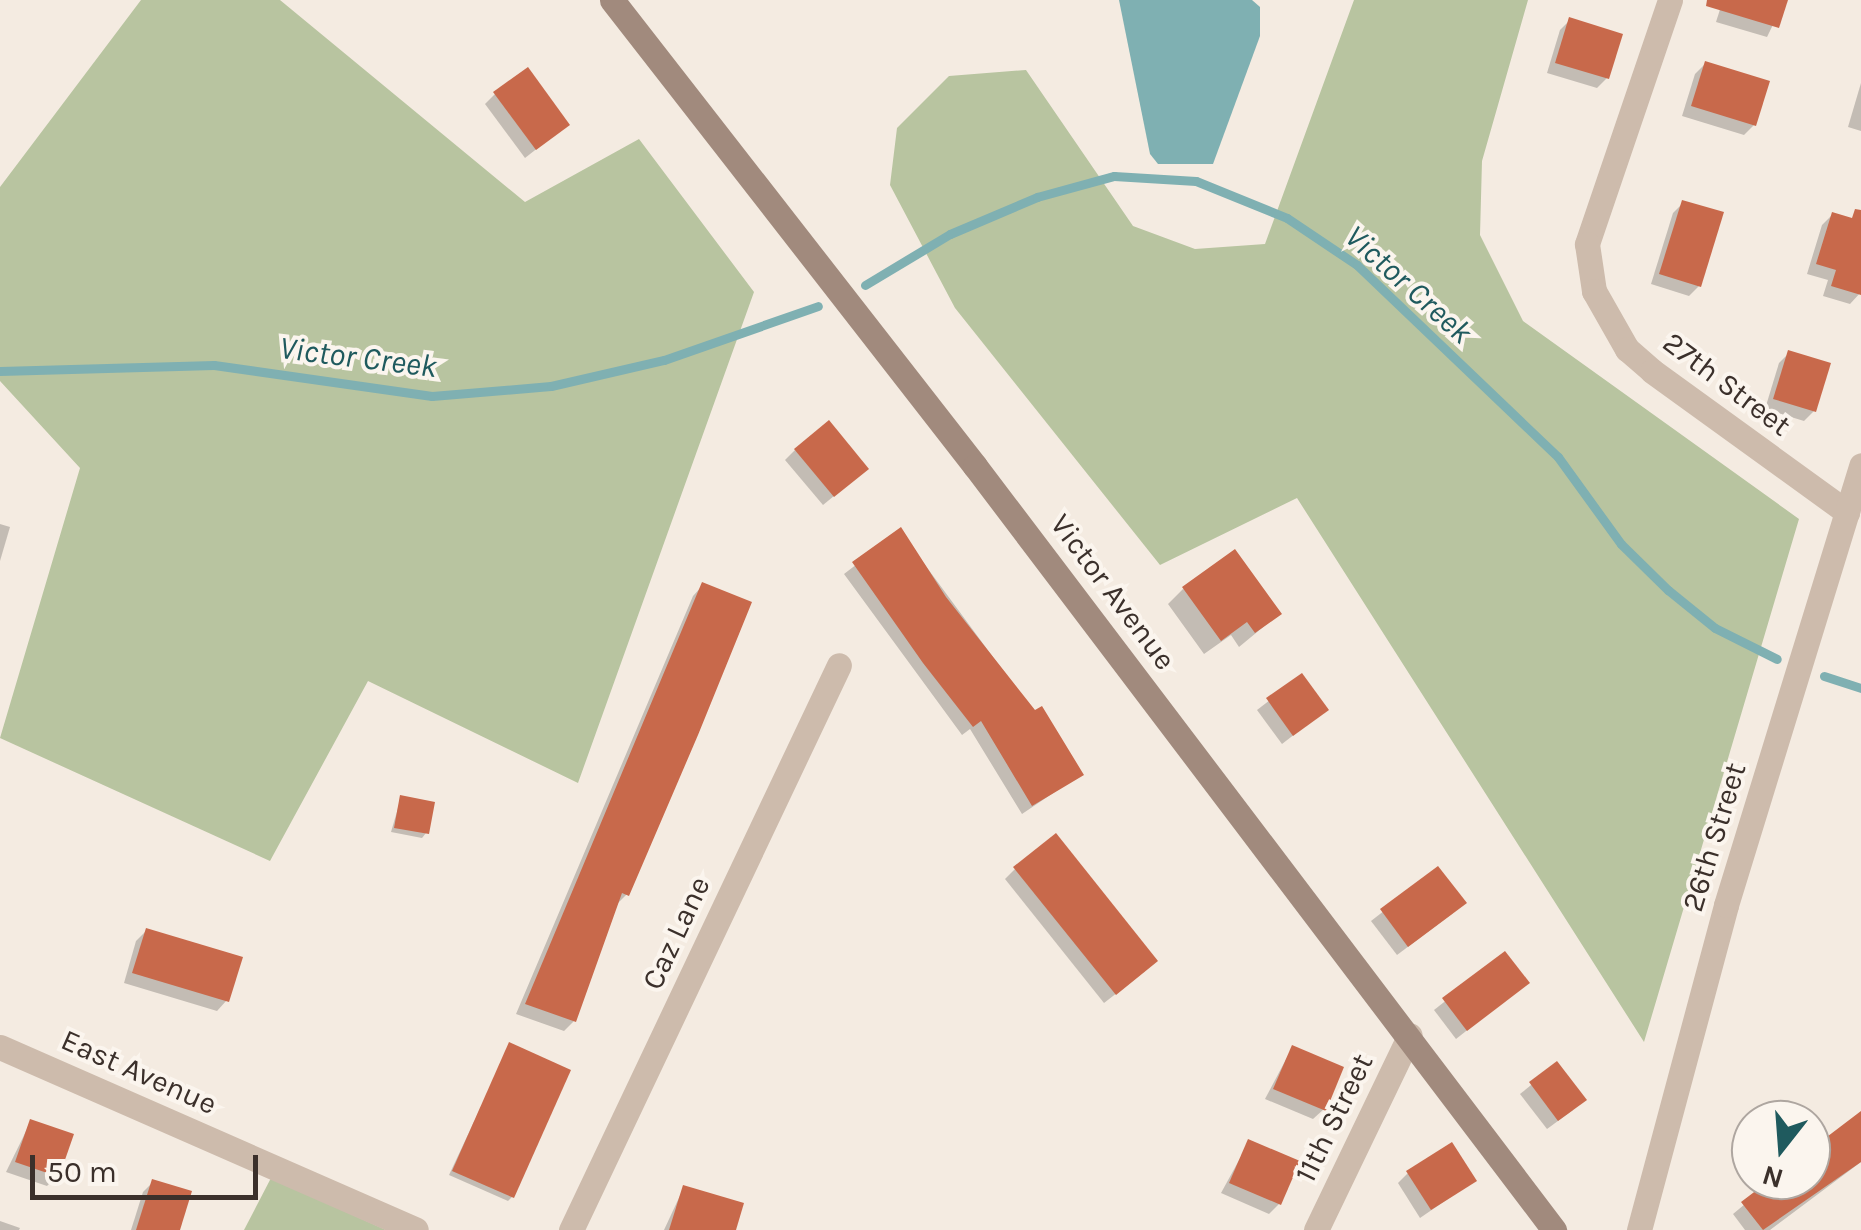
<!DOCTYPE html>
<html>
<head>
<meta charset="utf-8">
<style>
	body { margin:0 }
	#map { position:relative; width:1861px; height:1230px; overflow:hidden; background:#f4ebe1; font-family:Karla,sans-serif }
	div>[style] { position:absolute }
	.green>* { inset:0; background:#b8c4a0 }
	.water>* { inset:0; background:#7fb0b2 }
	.shadow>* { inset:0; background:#0003 }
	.stream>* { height:9px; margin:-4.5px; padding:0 4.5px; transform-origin:4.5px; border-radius:4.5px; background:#7fb0b2 }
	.building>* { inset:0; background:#c8694b }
	.street>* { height:25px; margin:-12.5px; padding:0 12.5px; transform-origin:12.5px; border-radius:12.5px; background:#cdbbac }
	.secondary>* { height:25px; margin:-12.5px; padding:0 12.5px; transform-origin:12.5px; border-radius:12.5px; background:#a18a7d }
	span { translate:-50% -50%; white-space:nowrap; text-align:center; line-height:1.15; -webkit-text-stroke:8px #fbf5ee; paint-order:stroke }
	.street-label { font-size:30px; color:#3b302b }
	.water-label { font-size:32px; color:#1f5a5e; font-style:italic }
	.north { position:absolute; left:1731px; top:1100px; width:100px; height:100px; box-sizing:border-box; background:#fbf5ee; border:2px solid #aea6a0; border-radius:50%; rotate:197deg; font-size:28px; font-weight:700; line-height:40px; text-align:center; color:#3b302b }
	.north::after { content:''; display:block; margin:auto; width:35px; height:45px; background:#1f5a5e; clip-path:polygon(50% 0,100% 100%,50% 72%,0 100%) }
	.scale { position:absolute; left:30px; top:1155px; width:228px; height:45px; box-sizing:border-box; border:5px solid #3b302b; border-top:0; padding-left:12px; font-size:30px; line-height:35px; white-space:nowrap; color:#3b302b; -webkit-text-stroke:8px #fbf5ee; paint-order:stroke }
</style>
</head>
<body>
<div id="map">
	<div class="green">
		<div style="clip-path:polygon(141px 0,280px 0,525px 202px,639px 139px,754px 292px,578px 783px,368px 681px,270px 861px,0 738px,80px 468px,0 381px,0 187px)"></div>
		<div style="clip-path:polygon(1354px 0,1528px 0,1482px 161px,1480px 235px,1523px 321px,1799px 519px,1644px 1042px,1297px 498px,1160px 565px,955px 308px,890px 185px,897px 128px,949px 76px,1026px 70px,1133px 226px,1195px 249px,1265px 244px)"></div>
		<div style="clip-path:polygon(271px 1178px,386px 1230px,244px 1230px)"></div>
	</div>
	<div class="water">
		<div style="clip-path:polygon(1119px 0,1252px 0,1260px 7px,1260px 36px,1213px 164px,1158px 164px,1150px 154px)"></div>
	</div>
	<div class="shadow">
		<div style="clip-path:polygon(1723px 0,1785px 0,1767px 37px,1716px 22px)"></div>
		<div style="clip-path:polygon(1570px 20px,1607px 78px,1597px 88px,1547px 73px,1560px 30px)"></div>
		<div style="clip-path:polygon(1705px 64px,1754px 125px,1744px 135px,1682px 116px,1695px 74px)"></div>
		<div style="clip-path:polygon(1861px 83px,1861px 131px,1848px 127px)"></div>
		<div style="clip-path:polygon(495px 94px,567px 125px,525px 158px,485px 104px)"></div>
		<div style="clip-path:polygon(1683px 203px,1699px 286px,1689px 296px,1651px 284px,1673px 213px)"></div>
		<div style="clip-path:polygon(1833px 214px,1861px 223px,1861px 292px,1850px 304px,1823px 296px,1828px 280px,1807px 274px,1822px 225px)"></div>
		<div style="clip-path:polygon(1789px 353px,1814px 411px,1804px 421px,1765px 409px,1779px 363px)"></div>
		<div style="clip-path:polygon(795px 450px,856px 478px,823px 505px,785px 460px)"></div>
		<div style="clip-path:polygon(0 524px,10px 527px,0 561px)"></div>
		<div style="clip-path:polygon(900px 531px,1080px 775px,1022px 814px,970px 729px,962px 735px,844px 574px)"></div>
		<div style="clip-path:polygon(703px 585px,627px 894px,617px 904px,574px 1021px,564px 1031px,516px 1014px,693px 596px)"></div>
		<div style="clip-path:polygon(1183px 589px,1279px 614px,1239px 647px,1231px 635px,1204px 654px,1168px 604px)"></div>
		<div style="clip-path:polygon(1301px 676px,1326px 710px,1282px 744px,1257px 710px)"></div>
		<div style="clip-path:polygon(401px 798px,426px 833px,422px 838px,391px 832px)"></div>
		<div style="clip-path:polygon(1015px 869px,1145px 971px,1104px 1003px,1005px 879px)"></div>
		<div style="clip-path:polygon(1438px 869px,1453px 913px,1397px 955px,1371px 921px)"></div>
		<div style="clip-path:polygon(147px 930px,227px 1000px,217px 1011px,124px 983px,136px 941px)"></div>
		<div style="clip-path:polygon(1505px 954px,1527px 983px,1456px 1039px,1434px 1010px)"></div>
		<div style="clip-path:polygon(510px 1045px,512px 1197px,508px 1201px,449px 1175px)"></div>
		<div style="clip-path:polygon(1292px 1048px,1324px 1109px,1313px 1119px,1265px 1099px)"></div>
		<div style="clip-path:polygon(1556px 1065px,1573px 1110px,1547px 1129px,1520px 1094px)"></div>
		<div style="clip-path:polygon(1861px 1115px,1861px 1162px,1770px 1230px,1745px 1230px,1733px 1214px,1774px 1180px,1811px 1180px,1811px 1152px)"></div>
		<div style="clip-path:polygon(31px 1121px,57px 1176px,47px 1186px,6px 1172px)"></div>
		<div style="clip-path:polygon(1249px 1142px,1279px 1204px,1269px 1214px,1221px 1193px)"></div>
		<div style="clip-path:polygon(1408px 1173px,1474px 1181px,1420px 1218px,1398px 1183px)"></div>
		<div style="clip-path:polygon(153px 1182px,177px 1230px,131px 1230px,143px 1192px)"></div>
		<div style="clip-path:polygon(684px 1187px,733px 1230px,664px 1230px)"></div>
		<div style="clip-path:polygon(0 1221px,20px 1228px,19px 1230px,0 1230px)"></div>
	</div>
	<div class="stream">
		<div style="left:865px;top:285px;width:99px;rotate:-31deg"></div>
		<div style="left:950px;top:234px;width:95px;rotate:-23deg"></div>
		<div style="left:1037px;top:197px;width:80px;rotate:-15.3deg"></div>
		<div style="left:1114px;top:176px;width:82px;rotate:3.5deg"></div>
		<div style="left:1196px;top:181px;width:98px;rotate:22.1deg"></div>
		<div style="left:1287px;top:218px;width:84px;rotate:33.9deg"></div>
		<div style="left:1357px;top:265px;width:278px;rotate:43.7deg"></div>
		<div style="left:1558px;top:457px;width:107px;rotate:54.1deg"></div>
		<div style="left:1621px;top:544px;width:66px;rotate:44.4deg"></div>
		<div style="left:1668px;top:590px;width:60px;rotate:39deg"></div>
		<div style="left:1715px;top:628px;width:69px;rotate:26.6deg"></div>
		<div style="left:0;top:371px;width:214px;rotate:-1.6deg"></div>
		<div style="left:214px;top:365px;width:220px;rotate:8.1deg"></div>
		<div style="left:432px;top:396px;width:119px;rotate:-4.8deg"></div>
		<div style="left:551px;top:386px;width:116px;rotate:-13deg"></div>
		<div style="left:664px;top:360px;width:163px;rotate:-19.3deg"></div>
		<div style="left:1824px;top:676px;width:39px;rotate:18deg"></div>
	</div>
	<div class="building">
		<div style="clip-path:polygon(1707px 0,1788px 0,1779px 28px,1706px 6px)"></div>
		<div style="clip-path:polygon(1569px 17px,1623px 34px,1609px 79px,1555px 63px)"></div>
		<div style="clip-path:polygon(1705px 61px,1770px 81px,1756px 126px,1691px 106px)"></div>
		<div style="clip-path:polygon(528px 67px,570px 125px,536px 150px,493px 92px)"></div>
		<div style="clip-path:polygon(1682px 200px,1724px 212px,1701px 287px,1659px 274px)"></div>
		<div style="clip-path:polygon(1855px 209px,1861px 210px,1861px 295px,1831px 286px,1836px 270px,1816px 264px,1832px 212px,1852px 218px)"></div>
		<div style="clip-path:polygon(1788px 350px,1831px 363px,1816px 412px,1773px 399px)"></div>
		<div style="clip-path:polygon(829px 420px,869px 469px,834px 497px,794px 449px)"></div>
		<div style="clip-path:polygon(901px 527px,946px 597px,1035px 710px,1042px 706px,1084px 775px,1032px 806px,981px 721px,973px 727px,923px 663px,852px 562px)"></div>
		<div style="clip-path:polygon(1235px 549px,1282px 614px,1255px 633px,1247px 622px,1221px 641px,1182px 587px)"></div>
		<div style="clip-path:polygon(702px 582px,752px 602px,698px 735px,629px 896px,622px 893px,576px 1022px,525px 1004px)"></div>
		<div style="clip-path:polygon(1302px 673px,1329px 710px,1293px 736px,1266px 698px)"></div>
		<div style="clip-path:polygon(400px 795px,435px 802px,429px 834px,394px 828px)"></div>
		<div style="clip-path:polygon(1056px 833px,1158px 961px,1116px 995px,1013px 867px)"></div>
		<div style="clip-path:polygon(1438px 866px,1467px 903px,1408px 947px,1380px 909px)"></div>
		<div style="clip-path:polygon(146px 928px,243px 957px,229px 1002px,132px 973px)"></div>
		<div style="clip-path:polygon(1505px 951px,1530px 983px,1467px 1031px,1442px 998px)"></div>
		<div style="clip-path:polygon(509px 1042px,571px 1070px,514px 1198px,452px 1171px)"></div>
		<div style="clip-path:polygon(1292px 1045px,1344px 1067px,1326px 1111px,1273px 1089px)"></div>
		<div style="clip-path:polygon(1557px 1061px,1587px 1100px,1558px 1121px,1529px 1082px)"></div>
		<div style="clip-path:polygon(1861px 1111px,1861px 1162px,1763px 1230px,1741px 1202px,1770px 1180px,1811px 1180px,1811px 1149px)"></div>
		<div style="clip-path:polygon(30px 1119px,74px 1134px,59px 1177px,15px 1162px)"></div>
		<div style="clip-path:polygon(1248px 1139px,1300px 1161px,1281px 1205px,1229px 1183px)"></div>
		<div style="clip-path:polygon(1452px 1142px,1477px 1181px,1431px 1210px,1406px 1171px)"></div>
		<div style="clip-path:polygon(152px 1179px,192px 1191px,180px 1230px,136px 1230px)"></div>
		<div style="clip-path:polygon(683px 1185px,744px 1203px,736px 1230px,669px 1230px)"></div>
	</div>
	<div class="street">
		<div style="left:1670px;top:0;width:258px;rotate:108.8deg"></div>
		<div style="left:1587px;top:244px;width:48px;rotate:81.5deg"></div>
		<div style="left:1594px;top:291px;width:67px;rotate:60.4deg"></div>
		<div style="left:1627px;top:349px;width:33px;rotate:41deg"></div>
		<div style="left:1652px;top:371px;width:241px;rotate:35.9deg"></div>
		<div style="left:0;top:1047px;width:454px;rotate:23.7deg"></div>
		<div style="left:571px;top:1230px;width:625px;rotate:-64.62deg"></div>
		<div style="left:1316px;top:1230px;width:216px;rotate:-64.3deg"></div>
		<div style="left:1639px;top:1230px;width:336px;rotate:-75deg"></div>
		<div style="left:1726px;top:905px;width:460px;rotate:-72.9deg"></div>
	</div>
	<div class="secondary">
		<div style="left:612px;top:0;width:591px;rotate:52.08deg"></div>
		<div style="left:975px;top:466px;width:959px;rotate:52.84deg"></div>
	</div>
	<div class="street-label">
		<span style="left:1727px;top:384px;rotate:37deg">27th Street</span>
		<span style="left:1113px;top:592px;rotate:53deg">Victor Avenue</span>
		<span style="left:1714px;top:837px;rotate:-73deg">26th Street</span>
		<span style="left:676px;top:933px;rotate:-65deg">Caz Lane</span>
		<span style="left:139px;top:1072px;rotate:24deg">East Avenue</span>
		<span style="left:1334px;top:1118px;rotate:-64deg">11th Street</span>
	</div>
	<div class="water-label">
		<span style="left:1408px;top:285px;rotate:42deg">Victor Creek</span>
		<span style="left:358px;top:358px;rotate:7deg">Victor Creek</span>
	</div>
	<div class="north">N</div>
	<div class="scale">50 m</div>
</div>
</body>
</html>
